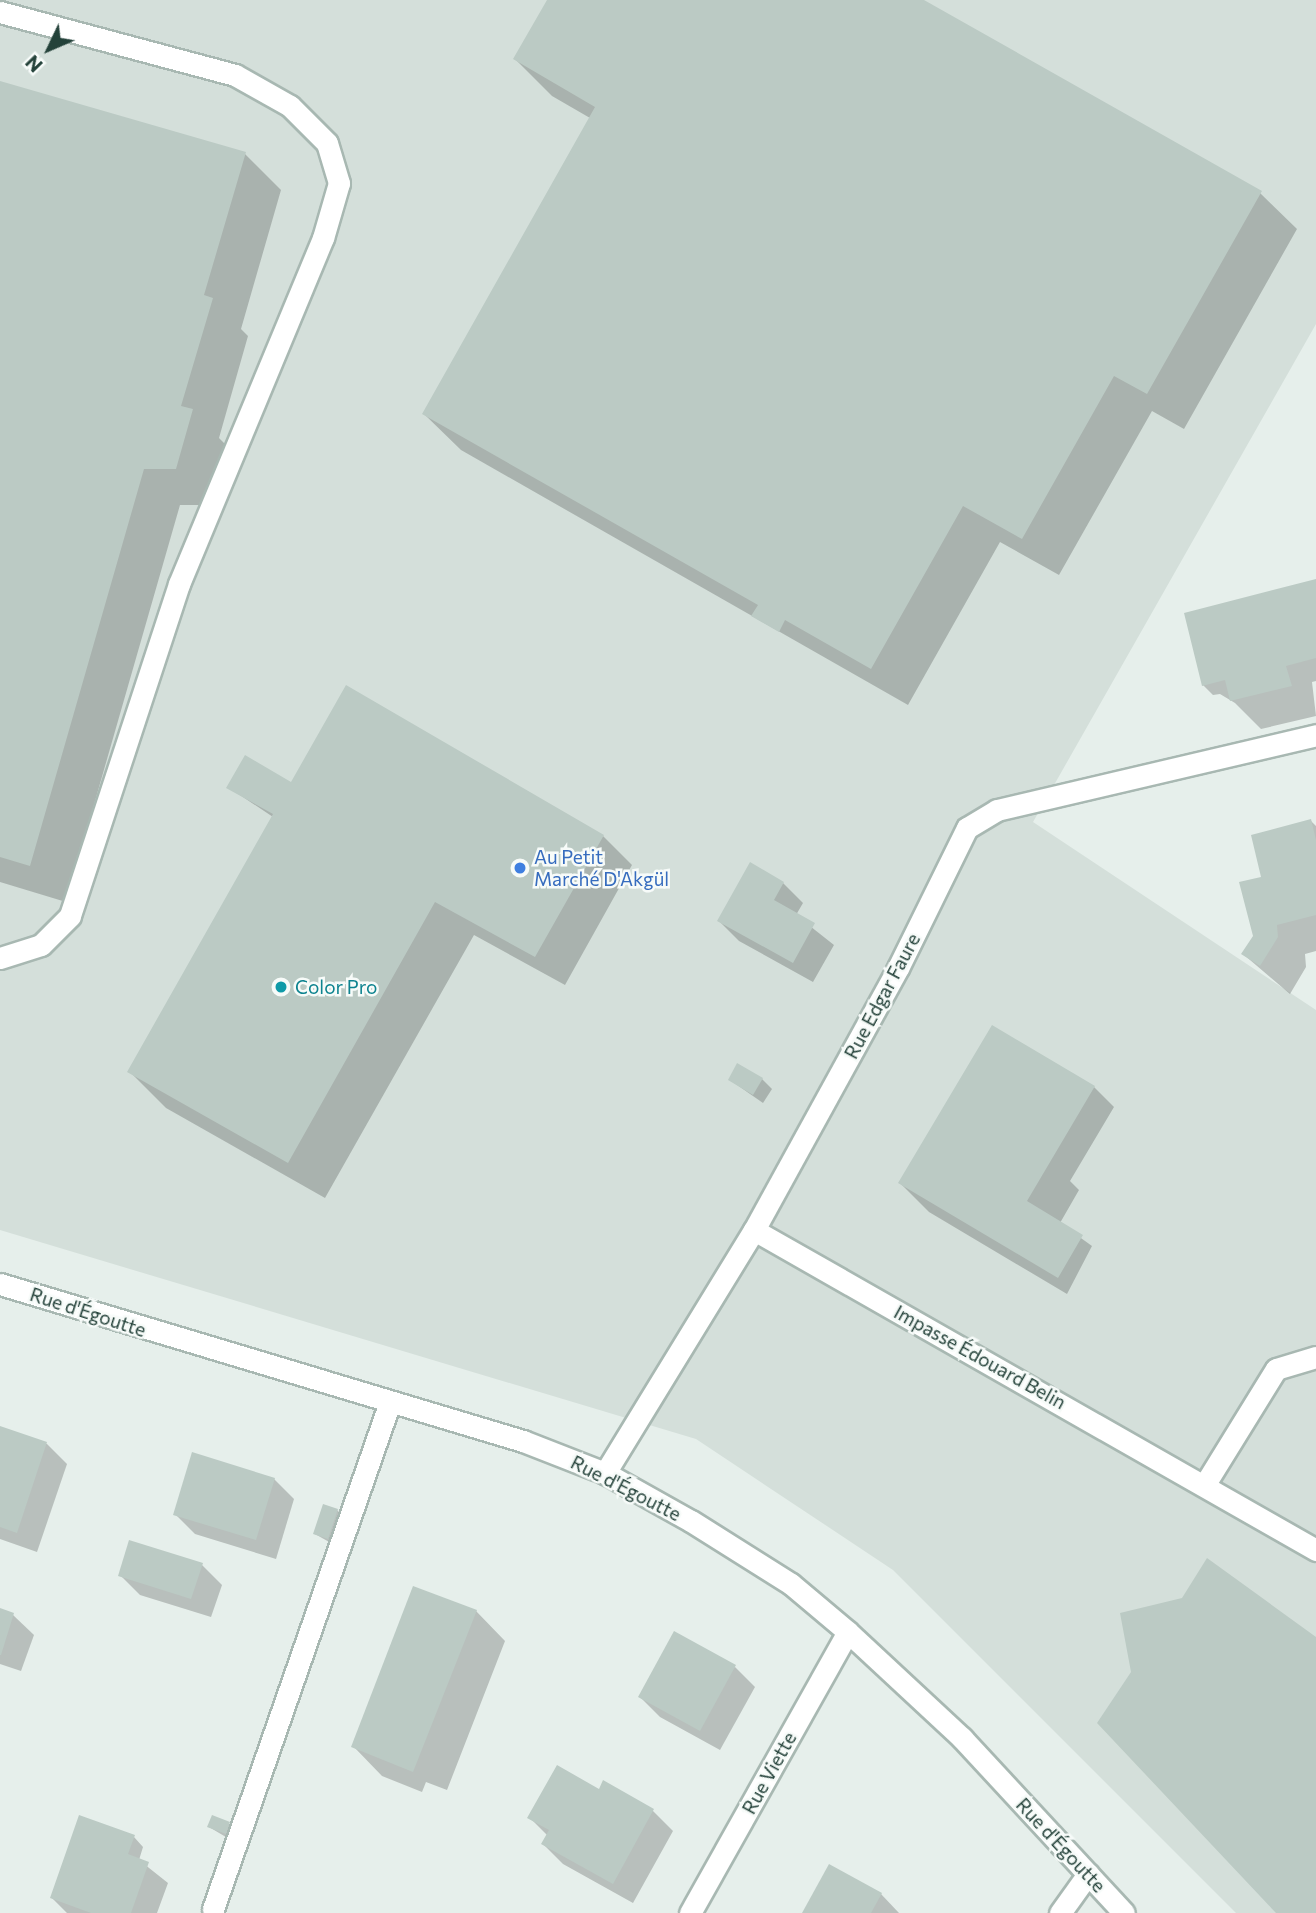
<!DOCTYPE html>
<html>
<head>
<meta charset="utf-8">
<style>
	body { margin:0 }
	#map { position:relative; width:1316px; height:1913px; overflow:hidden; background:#e6efeb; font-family:Commissioner,sans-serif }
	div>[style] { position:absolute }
	.built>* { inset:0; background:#d4dfda }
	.shadow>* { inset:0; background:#0003 }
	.building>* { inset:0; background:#bbcac4 }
	.roads { filter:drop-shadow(2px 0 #a8b8b2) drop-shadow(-2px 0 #a8b8b2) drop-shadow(0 2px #a8b8b2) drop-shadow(0 -2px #a8b8b2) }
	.service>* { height:21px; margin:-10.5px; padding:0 10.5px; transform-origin:10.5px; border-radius:10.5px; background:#fff }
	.minor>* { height:21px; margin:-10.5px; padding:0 10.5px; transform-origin:10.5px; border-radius:10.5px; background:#fff }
	.secondary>* { height:21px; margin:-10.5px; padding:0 10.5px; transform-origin:10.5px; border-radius:10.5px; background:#fff }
	.dots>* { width:19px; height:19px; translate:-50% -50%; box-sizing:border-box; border:4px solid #f7fbf9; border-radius:50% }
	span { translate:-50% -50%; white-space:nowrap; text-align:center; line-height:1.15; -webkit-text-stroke:5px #f7fbf9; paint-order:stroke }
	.shop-label { font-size:19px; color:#366cbe }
	.left { translate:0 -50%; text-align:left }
	.culture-label { font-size:19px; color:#0d838f }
	.street-label { font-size:19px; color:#24423a }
	.north { position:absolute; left:14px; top:14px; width:70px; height:70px; -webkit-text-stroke:5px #f7fbf9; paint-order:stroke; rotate:226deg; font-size:19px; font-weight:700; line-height:28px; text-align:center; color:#24423a }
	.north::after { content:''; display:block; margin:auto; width:24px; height:32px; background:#24423a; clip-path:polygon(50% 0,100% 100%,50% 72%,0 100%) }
</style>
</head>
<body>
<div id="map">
	<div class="built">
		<div style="clip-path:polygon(0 0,1316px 0,1316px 324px,1033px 822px,1316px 1010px,1316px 1913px,1236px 1913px,893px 1570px,696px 1439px,0 1230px)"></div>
	</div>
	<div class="shadow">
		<div style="clip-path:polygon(549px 0,920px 0,1260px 193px,1297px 229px,1184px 429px,1152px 411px,1059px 575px,1000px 542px,908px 705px,461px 450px,424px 414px,590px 118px,552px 96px,515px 59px)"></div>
		<div style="clip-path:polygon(0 83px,245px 154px,281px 190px,241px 329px,248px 336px,219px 438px,228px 447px,212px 505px,180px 505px,66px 902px,0 882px)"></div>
		<div style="clip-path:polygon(1316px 583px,1316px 681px,1312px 682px,1316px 716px,1261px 729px,1235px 703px,1220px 694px,1213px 695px,1203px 685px)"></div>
		<div style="clip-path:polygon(347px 687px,603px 836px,632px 865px,565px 985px,474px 935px,325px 1198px,166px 1108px,129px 1071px,273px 817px,228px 787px,291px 785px)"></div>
		<div style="clip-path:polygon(1311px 821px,1316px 826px,1316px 951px,1305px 954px,1306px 967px,1290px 994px,1243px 954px,1255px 936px,1263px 879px)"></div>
		<div style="clip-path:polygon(783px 883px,803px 903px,796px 915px,834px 945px,813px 982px,739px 941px,719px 921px)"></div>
		<div style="clip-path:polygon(762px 1079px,772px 1089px,763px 1103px,730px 1080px)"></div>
		<div style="clip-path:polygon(1094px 1087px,1114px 1107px,1070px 1181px,1079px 1190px,1060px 1223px,1092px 1246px,1067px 1294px,929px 1212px,900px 1183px)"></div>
		<div style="clip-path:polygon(0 1427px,47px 1444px,67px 1464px,37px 1552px,0 1539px)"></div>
		<div style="clip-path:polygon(274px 1479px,294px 1499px,276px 1559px,195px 1534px,175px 1514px)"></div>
		<div style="clip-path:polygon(337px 1510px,347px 1520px,338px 1547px,315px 1534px)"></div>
		<div style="clip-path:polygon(202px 1565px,222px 1585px,211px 1617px,140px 1595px,120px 1575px)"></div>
		<div style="clip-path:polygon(0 1610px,13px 1615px,34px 1635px,21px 1671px,0 1664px)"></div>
		<div style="clip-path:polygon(476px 1611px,505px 1641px,447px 1790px,426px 1782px,422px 1792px,382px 1776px,353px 1746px)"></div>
		<div style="clip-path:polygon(735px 1667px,755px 1687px,720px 1750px,660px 1717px,640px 1697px)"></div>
		<div style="clip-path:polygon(600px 1791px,653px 1811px,673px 1831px,633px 1903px,563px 1864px,543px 1844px,548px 1836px,530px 1818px)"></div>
		<div style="clip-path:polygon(229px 1824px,239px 1834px,236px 1843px,209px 1827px)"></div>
		<div style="clip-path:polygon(134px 1837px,143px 1847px,139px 1860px,168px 1883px,157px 1913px,67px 1913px,52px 1898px)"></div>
		<div style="clip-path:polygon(881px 1894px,899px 1913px,804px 1913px)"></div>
	</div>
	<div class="building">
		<div style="clip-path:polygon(547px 0,924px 0,1262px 191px,1147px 394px,1114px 376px,1022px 539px,963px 506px,871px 669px,785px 620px,779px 632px,751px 616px,758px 605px,422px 414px,595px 107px,513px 59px)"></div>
		<div style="clip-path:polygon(0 81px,246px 152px,204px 295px,213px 298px,181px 406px,193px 409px,176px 469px,144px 469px,30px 866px,0 857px)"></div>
		<div style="clip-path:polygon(1316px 579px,1316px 658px,1286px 666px,1292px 686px,1230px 701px,1225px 680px,1202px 686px,1184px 613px)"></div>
		<div style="clip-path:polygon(346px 685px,604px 835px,535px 957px,435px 902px,288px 1163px,127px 1072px,273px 814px,226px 788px,245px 755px,291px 782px)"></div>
		<div style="clip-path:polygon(1311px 819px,1316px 840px,1316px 915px,1277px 925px,1278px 937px,1260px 966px,1241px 954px,1253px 936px,1239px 882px,1261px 877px,1251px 835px)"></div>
		<div style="clip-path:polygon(750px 862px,784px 882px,774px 900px,815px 923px,793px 963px,717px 921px)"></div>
		<div style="clip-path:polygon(992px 1025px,1095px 1086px,1027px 1201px,1083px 1235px,1058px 1278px,898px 1183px)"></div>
		<div style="clip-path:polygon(737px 1063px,763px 1078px,753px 1095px,728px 1080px)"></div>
		<div style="clip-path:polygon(0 1426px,47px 1442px,17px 1533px,0 1527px)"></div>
		<div style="clip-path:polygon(192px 1452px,275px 1478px,256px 1540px,173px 1515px)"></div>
		<div style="clip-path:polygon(323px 1504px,338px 1509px,328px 1539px,313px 1534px)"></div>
		<div style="clip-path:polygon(129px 1540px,203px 1563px,191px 1599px,118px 1576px)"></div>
		<div style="clip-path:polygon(1207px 1558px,1316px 1637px,1316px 1913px,1276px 1913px,1097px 1723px,1131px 1672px,1120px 1613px,1182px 1598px)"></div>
		<div style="clip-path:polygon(413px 1586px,477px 1610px,413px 1772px,351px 1747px)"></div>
		<div style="clip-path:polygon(0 1608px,14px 1613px,1px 1655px,0 1655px)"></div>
		<div style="clip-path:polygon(674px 1631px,736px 1665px,700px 1731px,638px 1697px)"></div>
		<div style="clip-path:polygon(557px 1765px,599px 1789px,603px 1780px,654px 1809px,613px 1884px,541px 1844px,549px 1830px,527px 1818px)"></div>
		<div style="clip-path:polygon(79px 1815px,135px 1835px,128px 1854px,149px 1862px,131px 1913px,91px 1913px,50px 1898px)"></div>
		<div style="clip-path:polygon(212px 1815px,230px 1822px,226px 1834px,207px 1827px)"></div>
		<div style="clip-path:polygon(829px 1864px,882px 1893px,871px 1913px,802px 1913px)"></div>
	</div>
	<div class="roads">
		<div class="service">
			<div style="left:0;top:12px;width:243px;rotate:15deg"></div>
			<div style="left:235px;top:75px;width:63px;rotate:29.4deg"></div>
			<div style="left:290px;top:106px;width:52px;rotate:45deg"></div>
			<div style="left:327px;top:143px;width:42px;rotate:73.3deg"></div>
			<div style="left:339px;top:183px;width:57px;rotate:106.2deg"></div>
			<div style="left:323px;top:238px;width:375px;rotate:112.6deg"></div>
			<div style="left:179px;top:584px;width:349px;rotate:108.2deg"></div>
			<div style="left:70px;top:916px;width:41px;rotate:135deg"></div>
			<div style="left:41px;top:945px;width:43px;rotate:162.4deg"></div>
			<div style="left:213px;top:1909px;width:537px;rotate:-70.76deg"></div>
			<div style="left:1060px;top:1913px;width:48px;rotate:-54.3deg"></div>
		</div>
		<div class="minor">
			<div style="left:754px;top:1230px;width:647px;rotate:29.66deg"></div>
			<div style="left:605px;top:1473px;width:285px;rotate:-58.5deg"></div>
			<div style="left:754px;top:1230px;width:299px;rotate:-61.2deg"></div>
			<div style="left:898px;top:968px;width:156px;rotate:-63.8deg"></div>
			<div style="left:967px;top:828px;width:35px;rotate:-31deg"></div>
			<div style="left:997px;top:810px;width:328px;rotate:-13.2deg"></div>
			<div style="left:1205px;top:1484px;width:135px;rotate:-58.3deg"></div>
			<div style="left:1276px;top:1369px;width:42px;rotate:-16.7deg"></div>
			<div style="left:690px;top:1913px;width:322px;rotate:-60.7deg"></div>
		</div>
		<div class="secondary">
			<div style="left:0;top:1284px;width:546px;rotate:16.71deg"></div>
			<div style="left:523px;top:1441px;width:88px;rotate:21.3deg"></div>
			<div style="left:605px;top:1473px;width:98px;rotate:29.2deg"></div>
			<div style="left:691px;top:1521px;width:118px;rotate:32.2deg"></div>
			<div style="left:791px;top:1584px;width:75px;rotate:40.1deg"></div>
			<div style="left:848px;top:1632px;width:156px;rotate:42.9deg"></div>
			<div style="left:962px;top:1738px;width:238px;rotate:47.2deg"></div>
		</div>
	</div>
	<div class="dots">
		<div style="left:520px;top:868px;background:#3f7fe0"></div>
		<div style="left:281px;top:987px;background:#0f9aa8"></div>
	</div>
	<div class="shop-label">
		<span class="left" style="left:534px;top:868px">Au Petit<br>Marché D'Akgül</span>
	</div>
	<div class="culture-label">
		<span class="left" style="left:295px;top:987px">Color Pro</span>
	</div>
	<div class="street-label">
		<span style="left:882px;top:996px;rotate:-62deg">Rue Edgar Faure</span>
		<span style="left:88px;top:1312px;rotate:18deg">Rue d'Égoutte</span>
		<span style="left:980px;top:1357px;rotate:29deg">Impasse Édouard Belin</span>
		<span style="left:626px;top:1488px;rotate:27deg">Rue d'Égoutte</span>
		<span style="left:769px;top:1773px;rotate:-61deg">Rue Viette</span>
		<span style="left:1061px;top:1845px;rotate:47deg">Rue d'Égoutte</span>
	</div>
	<div class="north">N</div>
</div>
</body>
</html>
